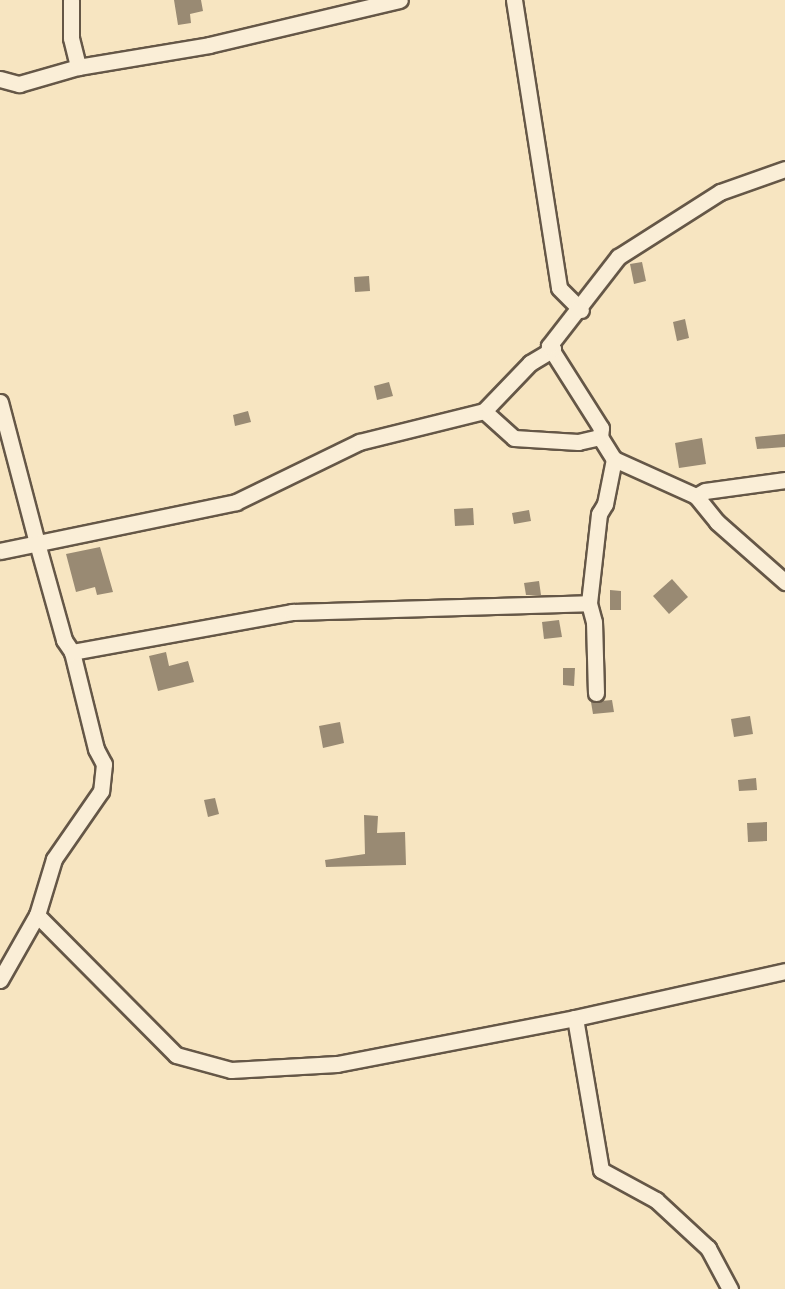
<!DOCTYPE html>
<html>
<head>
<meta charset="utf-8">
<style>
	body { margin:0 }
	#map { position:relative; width:785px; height:1289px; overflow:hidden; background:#f7e5c1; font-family:"Gentium Book Plus",serif }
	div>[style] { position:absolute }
	.building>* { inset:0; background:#998a73 }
	.roads { filter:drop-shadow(2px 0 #655747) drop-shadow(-2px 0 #655747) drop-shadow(0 2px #655747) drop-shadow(0 -2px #655747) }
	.street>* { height:15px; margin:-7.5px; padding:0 7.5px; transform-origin:7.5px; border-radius:7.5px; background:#faeed7 }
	span { translate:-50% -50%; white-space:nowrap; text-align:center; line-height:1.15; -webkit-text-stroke:5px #faeed7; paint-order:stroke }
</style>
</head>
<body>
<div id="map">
	<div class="building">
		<div style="clip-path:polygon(174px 0,201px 0,203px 11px,190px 14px,191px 23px,178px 25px)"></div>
		<div style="clip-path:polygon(642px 262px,646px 281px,634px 284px,630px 264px)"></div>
		<div style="clip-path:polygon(369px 276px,370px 291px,355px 292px,354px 277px)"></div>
		<div style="clip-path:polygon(685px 319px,689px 338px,677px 341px,673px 322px)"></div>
		<div style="clip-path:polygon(389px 382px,393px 396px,377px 400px,374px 386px)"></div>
		<div style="clip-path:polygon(248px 411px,251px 422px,235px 426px,233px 415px)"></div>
		<div style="clip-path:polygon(785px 434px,785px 447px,757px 449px,755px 437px)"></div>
		<div style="clip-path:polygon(702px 438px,706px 464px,679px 468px,675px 443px)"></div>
		<div style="clip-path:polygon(473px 508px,474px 525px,455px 526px,454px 509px)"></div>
		<div style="clip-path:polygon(529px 510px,531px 521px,514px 524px,512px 513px)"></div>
		<div style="clip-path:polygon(100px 547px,113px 592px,97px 595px,95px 587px,76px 592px,66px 554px)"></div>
		<div style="clip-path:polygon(672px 579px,688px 597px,669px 614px,653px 596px)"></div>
		<div style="clip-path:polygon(539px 581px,541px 595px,526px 595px,524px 583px)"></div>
		<div style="clip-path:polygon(610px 590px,621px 591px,621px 610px,610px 610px)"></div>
		<div style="clip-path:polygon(559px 620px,562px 637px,544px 639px,542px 622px)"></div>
		<div style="clip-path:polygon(166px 652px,169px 666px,188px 661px,194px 682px,158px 691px,149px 656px)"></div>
		<div style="clip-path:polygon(563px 668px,575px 668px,574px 686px,563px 685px)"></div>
		<div style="clip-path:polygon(612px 700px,614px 712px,593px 714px,591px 702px)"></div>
		<div style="clip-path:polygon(750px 716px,753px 734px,734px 737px,731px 719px)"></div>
		<div style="clip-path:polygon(340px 722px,344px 743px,323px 748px,319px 726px)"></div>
		<div style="clip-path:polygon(756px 778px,757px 790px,739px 791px,738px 780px)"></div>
		<div style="clip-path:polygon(215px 798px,219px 814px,208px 817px,204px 800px)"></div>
		<div style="clip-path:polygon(364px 815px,378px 816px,377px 833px,405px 832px,406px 865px,326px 867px,325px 860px,365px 854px)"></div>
		<div style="clip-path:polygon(767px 822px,767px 841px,748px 842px,747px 823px)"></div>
	</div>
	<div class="roads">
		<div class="street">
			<div style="left:71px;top:0;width:38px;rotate:90deg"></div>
			<div style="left:71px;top:38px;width:30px;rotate:76deg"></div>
			<div style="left:514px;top:0;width:291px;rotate:81.1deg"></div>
			<div style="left:559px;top:288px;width:31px;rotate:45deg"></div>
			<div style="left:0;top:79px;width:20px;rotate:15deg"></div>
			<div style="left:19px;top:84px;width:61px;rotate:-16.1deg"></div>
			<div style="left:78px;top:67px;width:133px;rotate:-9.5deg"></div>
			<div style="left:209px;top:45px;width:196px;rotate:-13.3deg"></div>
			<div style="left:549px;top:346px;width:97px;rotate:57.6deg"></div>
			<div style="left:601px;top:428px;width:9px;rotate:96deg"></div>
			<div style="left:600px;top:437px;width:26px;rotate:58deg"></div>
			<div style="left:614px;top:459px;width:90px;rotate:24.3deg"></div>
			<div style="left:696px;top:496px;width:33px;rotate:51deg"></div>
			<div style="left:717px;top:522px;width:91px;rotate:41.4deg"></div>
			<div style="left:0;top:402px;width:146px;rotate:75.3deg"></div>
			<div style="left:37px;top:543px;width:101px;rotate:74.4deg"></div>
			<div style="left:64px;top:640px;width:14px;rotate:56deg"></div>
			<div style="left:72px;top:652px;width:100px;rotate:76.1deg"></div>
			<div style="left:96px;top:749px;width:17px;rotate:62deg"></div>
			<div style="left:104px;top:764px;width:27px;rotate:96deg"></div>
			<div style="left:101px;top:791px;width:83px;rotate:124.7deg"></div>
			<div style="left:54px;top:859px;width:59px;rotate:106.9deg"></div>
			<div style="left:37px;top:915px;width:197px;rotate:45.2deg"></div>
			<div style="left:176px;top:1055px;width:57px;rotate:15.3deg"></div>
			<div style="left:231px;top:1070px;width:106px;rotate:-3.2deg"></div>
			<div style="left:337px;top:1064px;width:242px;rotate:-10.9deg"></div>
			<div style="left:575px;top:1018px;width:215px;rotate:-12.6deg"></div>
			<div style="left:484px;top:411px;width:40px;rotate:42deg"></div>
			<div style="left:514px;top:438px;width:64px;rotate:3.6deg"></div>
			<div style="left:578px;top:442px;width:23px;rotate:-13deg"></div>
			<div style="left:696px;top:496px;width:10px;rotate:-29deg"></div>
			<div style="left:705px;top:491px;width:81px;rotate:-7.8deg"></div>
			<div style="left:0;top:551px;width:241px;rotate:-11.7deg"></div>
			<div style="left:236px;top:502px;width:137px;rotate:-26deg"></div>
			<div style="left:359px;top:442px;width:129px;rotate:-13.9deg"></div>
			<div style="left:484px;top:411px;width:66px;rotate:-46.2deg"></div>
			<div style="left:530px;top:363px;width:27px;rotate:-31deg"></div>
			<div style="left:553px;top:349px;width:5px;rotate:-143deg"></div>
			<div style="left:549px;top:346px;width:113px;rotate:-52.2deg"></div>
			<div style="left:618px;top:257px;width:121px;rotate:-32.5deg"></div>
			<div style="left:720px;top:192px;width:69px;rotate:-19.5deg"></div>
			<div style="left:72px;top:652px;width:224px;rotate:-10.3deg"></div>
			<div style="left:292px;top:612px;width:297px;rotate:-1.7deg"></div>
			<div style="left:596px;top:693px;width:71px;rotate:-91.6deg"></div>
			<div style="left:594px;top:622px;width:20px;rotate:-105deg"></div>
			<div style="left:589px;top:603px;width:90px;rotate:-83.6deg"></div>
			<div style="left:599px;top:514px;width:12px;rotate:-59deg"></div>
			<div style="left:605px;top:504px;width:46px;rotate:-78.7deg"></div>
			<div style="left:0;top:980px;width:75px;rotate:-60.4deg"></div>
			<div style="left:575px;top:1018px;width:154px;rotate:80.3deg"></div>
			<div style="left:601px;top:1170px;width:63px;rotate:28.6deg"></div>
			<div style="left:656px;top:1200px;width:71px;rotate:42.7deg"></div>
			<div style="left:708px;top:1248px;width:47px;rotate:61.8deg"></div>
		</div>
	</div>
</div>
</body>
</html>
